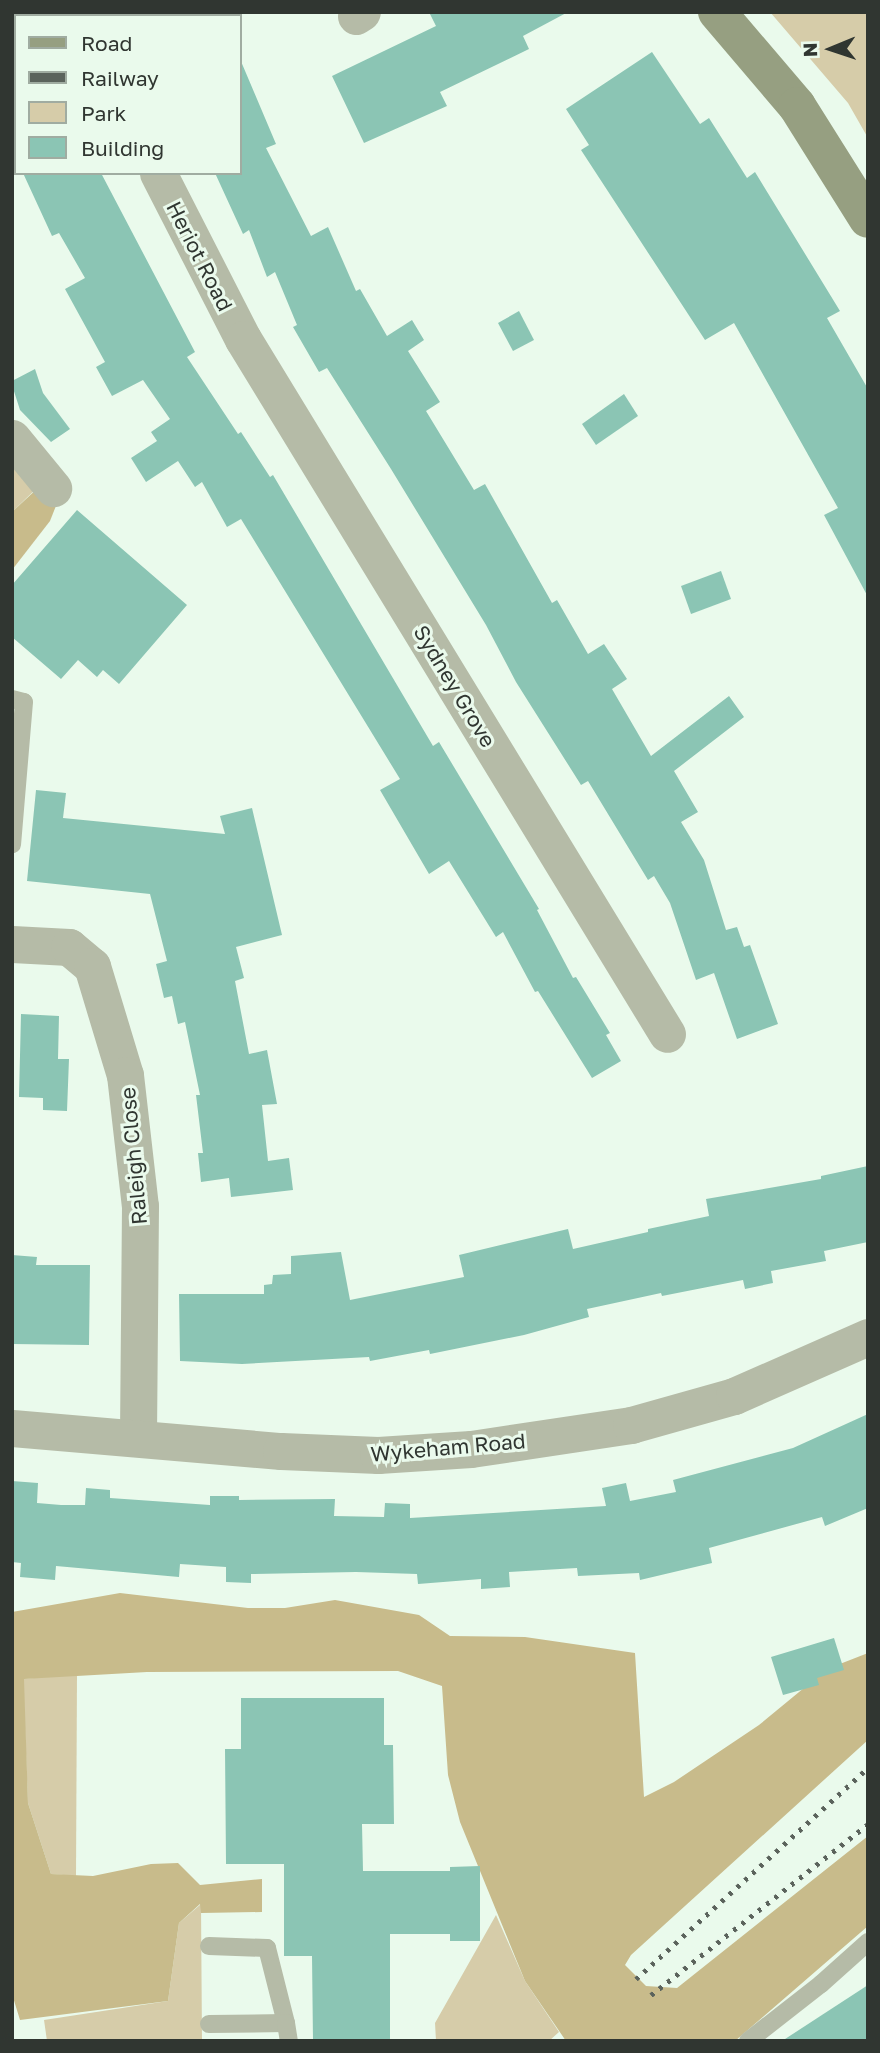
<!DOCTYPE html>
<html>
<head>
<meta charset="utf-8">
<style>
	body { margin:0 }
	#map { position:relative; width:880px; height:2053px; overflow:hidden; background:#eafaec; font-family:"Golos Text",sans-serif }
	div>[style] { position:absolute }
	.green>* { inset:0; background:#d6cca9 }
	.forest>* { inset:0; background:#c8bb8b }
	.building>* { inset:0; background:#8bc5b4 }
	.service>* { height:18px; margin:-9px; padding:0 9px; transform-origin:9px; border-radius:9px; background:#b5bba7 }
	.minor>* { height:37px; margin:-18.5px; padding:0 18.5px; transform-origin:18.5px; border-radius:18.5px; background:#b5bba7 }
	.secondary>* { height:38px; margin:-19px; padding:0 19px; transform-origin:19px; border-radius:19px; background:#969f81 }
	.rail>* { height:5px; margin-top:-2.5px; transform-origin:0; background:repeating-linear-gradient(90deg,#5b635c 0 3.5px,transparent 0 10.5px) }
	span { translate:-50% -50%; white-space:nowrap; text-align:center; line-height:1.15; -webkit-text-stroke:6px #eafaec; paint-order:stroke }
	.street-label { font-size:21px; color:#303631 }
	.frame { position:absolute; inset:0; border:14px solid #303631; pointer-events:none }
	.legend { position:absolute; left:14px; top:14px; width:228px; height:161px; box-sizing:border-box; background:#eafaec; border:2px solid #a0aca1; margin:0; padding:9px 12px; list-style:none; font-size:21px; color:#303631 }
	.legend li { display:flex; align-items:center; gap:14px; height:35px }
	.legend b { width:35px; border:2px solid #a0aca1 }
	.north { position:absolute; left:796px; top:14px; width:70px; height:70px; -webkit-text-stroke:5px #eafaec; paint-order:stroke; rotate:268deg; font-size:19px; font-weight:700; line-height:28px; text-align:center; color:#303631 }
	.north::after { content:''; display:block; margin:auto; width:24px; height:32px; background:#303631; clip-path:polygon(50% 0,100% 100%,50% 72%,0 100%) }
</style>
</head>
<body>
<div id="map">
	<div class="green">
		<div style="clip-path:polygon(770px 12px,868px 12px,868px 138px,848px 103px)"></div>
		<div style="clip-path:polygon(12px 463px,41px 484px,12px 512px)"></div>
		<div style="clip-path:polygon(77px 1674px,76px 1876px,51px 1874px,28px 1803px,23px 1679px)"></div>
		<div style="clip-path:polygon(201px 1904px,202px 2041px,47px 2041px,44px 2020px,168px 2001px,179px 1923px)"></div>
		<div style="clip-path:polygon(496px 1915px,525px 1981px,559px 2032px,549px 2041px,436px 2041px,435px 2023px)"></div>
	</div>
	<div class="forest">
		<div style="clip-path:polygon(53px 474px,65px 483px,50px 521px,12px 570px,12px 512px)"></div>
		<div style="clip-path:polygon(120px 1593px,248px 1608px,285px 1608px,335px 1600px,419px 1615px,450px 1636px,525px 1637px,635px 1653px,644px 1797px,674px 1782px,759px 1725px,827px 1669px,868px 1653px,868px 1740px,631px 1955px,625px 1965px,646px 1986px,677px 1988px,868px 1836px,868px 1926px,735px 2041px,566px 2041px,525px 1981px,460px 1822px,448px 1775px,442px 1686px,398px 1671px,147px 1672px,24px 1679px,28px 1803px,51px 1874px,93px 1876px,151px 1864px,178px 1863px,200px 1885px,262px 1879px,262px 1912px,201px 1913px,200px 1904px,179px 1923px,168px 2001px,20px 2020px,12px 1994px,12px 1612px)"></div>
	</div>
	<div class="building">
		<div style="clip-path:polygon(429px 12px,568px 12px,523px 36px,529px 49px,440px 92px,447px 106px,364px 143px,332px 76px,436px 26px)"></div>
		<div style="clip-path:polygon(652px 52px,700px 124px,709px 118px,747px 178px,755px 172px,840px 311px,827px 318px,868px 389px,868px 597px,824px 515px,838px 508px,734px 323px,705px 340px,581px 150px,589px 145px,566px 109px)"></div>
		<div style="clip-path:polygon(240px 59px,276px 144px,266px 148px,311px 236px,328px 227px,356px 291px,360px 289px,387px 336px,412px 320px,424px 340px,408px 351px,440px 402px,426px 411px,474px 490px,485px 484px,552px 603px,557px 600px,588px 654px,604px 644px,627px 679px,612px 689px,651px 756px,729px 696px,744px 717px,674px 771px,698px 812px,681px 822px,704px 860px,726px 930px,737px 927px,744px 947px,750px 945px,778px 1024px,737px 1039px,714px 973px,696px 980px,670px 903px,654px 876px,648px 880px,588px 781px,581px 785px,516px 682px,486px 625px,391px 469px,327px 368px,319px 372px,293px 327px,297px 325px,275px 272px,267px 277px,249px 230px,243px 234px,215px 173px,240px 173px)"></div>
		<div style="clip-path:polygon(23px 173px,101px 173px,195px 352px,187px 357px,238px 434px,241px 432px,270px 477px,273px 475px,433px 746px,439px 742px,539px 909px,537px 910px,573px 978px,576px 977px,610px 1033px,606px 1035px,621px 1061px,592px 1078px,538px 991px,535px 992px,503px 932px,496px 937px,449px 861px,429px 874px,380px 790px,400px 779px,241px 519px,227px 527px,202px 482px,195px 487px,178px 461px,146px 482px,131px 458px,157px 441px,151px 432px,170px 419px,143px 380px,112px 396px,96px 367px,105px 362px,65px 289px,85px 278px,59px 233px,52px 236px)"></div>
		<div style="clip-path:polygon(519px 311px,534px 340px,513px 351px,498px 323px)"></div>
		<div style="clip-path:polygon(35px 369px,43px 393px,70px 429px,51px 442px,20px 410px,12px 385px,12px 381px)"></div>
		<div style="clip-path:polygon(624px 394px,638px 416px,596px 445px,582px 424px)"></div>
		<div style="clip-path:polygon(77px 510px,187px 605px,119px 684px,103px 670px,97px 677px,78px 660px,61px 679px,12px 637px,12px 585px)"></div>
		<div style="clip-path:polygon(721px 571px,731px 599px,691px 614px,681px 586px)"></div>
		<div style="clip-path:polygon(36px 790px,66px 793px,63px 818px,225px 834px,220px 816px,252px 808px,282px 935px,236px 947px,244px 978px,235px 981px,249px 1054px,267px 1050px,277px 1104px,262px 1105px,268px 1161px,289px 1158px,293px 1190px,231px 1197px,229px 1178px,201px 1182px,198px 1153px,203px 1153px,196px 1095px,200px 1095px,185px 1022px,178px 1024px,172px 996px,164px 998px,156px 964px,167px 961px,150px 894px,27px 881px)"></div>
		<div style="clip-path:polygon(21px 1014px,59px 1016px,58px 1059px,69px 1059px,67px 1111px,43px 1110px,43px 1098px,19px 1097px)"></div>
		<div style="clip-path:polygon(868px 1166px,868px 1242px,824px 1251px,826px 1261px,771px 1271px,773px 1283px,745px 1289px,743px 1280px,662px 1296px,661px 1293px,587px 1309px,589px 1317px,524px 1335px,430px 1354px,429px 1350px,370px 1361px,369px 1357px,242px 1364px,180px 1361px,179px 1294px,264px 1294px,264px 1285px,272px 1284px,273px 1275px,291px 1274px,291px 1256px,341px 1252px,350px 1300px,464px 1277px,459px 1255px,568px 1229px,573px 1249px,648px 1232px,648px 1229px,709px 1216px,706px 1199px,821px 1179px,821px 1176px)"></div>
		<div style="clip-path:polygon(12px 1255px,37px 1257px,36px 1265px,90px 1265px,89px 1345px,12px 1344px)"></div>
		<div style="clip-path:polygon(868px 1414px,868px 1508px,825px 1526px,822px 1517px,709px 1548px,712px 1563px,640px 1580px,639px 1573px,578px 1576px,577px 1568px,509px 1572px,510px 1587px,481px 1589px,481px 1579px,418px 1584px,417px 1574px,356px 1572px,251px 1574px,251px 1583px,226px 1582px,226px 1567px,180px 1564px,179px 1577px,56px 1566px,55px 1580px,20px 1577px,21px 1563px,12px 1562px,12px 1481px,38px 1483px,37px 1503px,61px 1505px,85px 1505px,86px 1488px,110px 1490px,110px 1498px,210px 1505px,210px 1496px,239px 1496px,239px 1500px,335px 1499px,334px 1516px,384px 1517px,385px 1503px,410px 1504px,410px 1518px,606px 1506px,602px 1488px,626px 1483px,630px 1501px,676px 1492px,673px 1480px,793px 1448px)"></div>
		<div style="clip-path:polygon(834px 1638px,844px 1670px,817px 1678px,819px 1685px,783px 1695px,771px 1657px)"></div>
		<div style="clip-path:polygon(241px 1698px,384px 1698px,384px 1745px,393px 1745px,394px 1824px,362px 1824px,363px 1871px,450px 1871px,450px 1867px,480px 1866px,480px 1941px,450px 1941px,450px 1934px,390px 1934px,390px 2041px,313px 2041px,312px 1956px,284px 1956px,284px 1864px,226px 1864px,225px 1749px,241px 1749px)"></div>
		<div style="clip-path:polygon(868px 1985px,868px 2041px,782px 2041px)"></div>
	</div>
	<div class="service">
		<div style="left:12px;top:699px;width:12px;rotate:14deg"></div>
		<div style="left:24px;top:702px;width:143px;rotate:94.8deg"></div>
		<div style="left:209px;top:1946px;width:58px;rotate:2deg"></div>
		<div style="left:267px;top:1948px;width:77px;rotate:75.8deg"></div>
		<div style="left:209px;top:2024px;width:77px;rotate:-0.7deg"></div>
		<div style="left:286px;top:2023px;width:18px;rotate:81deg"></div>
		<div style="left:748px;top:2041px;width:93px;rotate:-38deg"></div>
		<div style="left:821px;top:1984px;width:63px;rotate:-41.8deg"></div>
	</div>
	<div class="minor">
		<div style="left:75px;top:12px;width:4px;rotate:63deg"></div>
		<div style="left:356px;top:16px;width:7px;rotate:-34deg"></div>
		<div style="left:158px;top:173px;width:186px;rotate:62.9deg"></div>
		<div style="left:243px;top:339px;width:814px;rotate:58.61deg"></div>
		<div style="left:12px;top:438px;width:65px;rotate:50.6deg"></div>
		<div style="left:12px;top:944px;width:57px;rotate:3deg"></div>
		<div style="left:69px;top:947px;width:30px;rotate:40deg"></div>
		<div style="left:92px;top:966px;width:114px;rotate:73.2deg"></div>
		<div style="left:125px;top:1075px;width:132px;rotate:83.5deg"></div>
		<div style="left:140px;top:1206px;width:231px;rotate:90.5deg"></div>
		<div style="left:12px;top:1428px;width:270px;rotate:4.9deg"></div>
		<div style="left:281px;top:1451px;width:97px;rotate:2.4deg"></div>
		<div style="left:378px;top:1455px;width:93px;rotate:-3.7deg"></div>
		<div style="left:471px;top:1449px;width:162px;rotate:-8.5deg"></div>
		<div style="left:631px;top:1425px;width:107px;rotate:-15.7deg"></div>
		<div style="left:734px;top:1396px;width:146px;rotate:-23.8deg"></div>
	</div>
	<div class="secondary">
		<div style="left:717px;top:12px;width:123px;rotate:49.6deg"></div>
		<div style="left:797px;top:106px;width:133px;rotate:57.9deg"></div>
	</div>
	<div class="rail">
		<div style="left:636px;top:1979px;width:314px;rotate:-42.3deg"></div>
		<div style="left:651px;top:1995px;width:276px;rotate:-38.2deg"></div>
	</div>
	<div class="street-label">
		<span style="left:200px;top:256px;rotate:63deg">Heriot Road</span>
		<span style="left:455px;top:686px;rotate:59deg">Sydney Grove</span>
		<span style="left:133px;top:1156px;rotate:-95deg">Raleigh Close</span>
		<span style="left:448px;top:1447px;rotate:-5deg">Wykeham Road</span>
	</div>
	<div class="frame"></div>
	<ul class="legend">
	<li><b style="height:9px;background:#969f81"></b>Road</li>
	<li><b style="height:9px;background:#5b635c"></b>Railway</li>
	<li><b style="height:19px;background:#d6cca9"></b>Park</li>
	<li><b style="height:19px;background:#8bc5b4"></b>Building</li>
	</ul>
	<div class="north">N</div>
</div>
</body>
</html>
